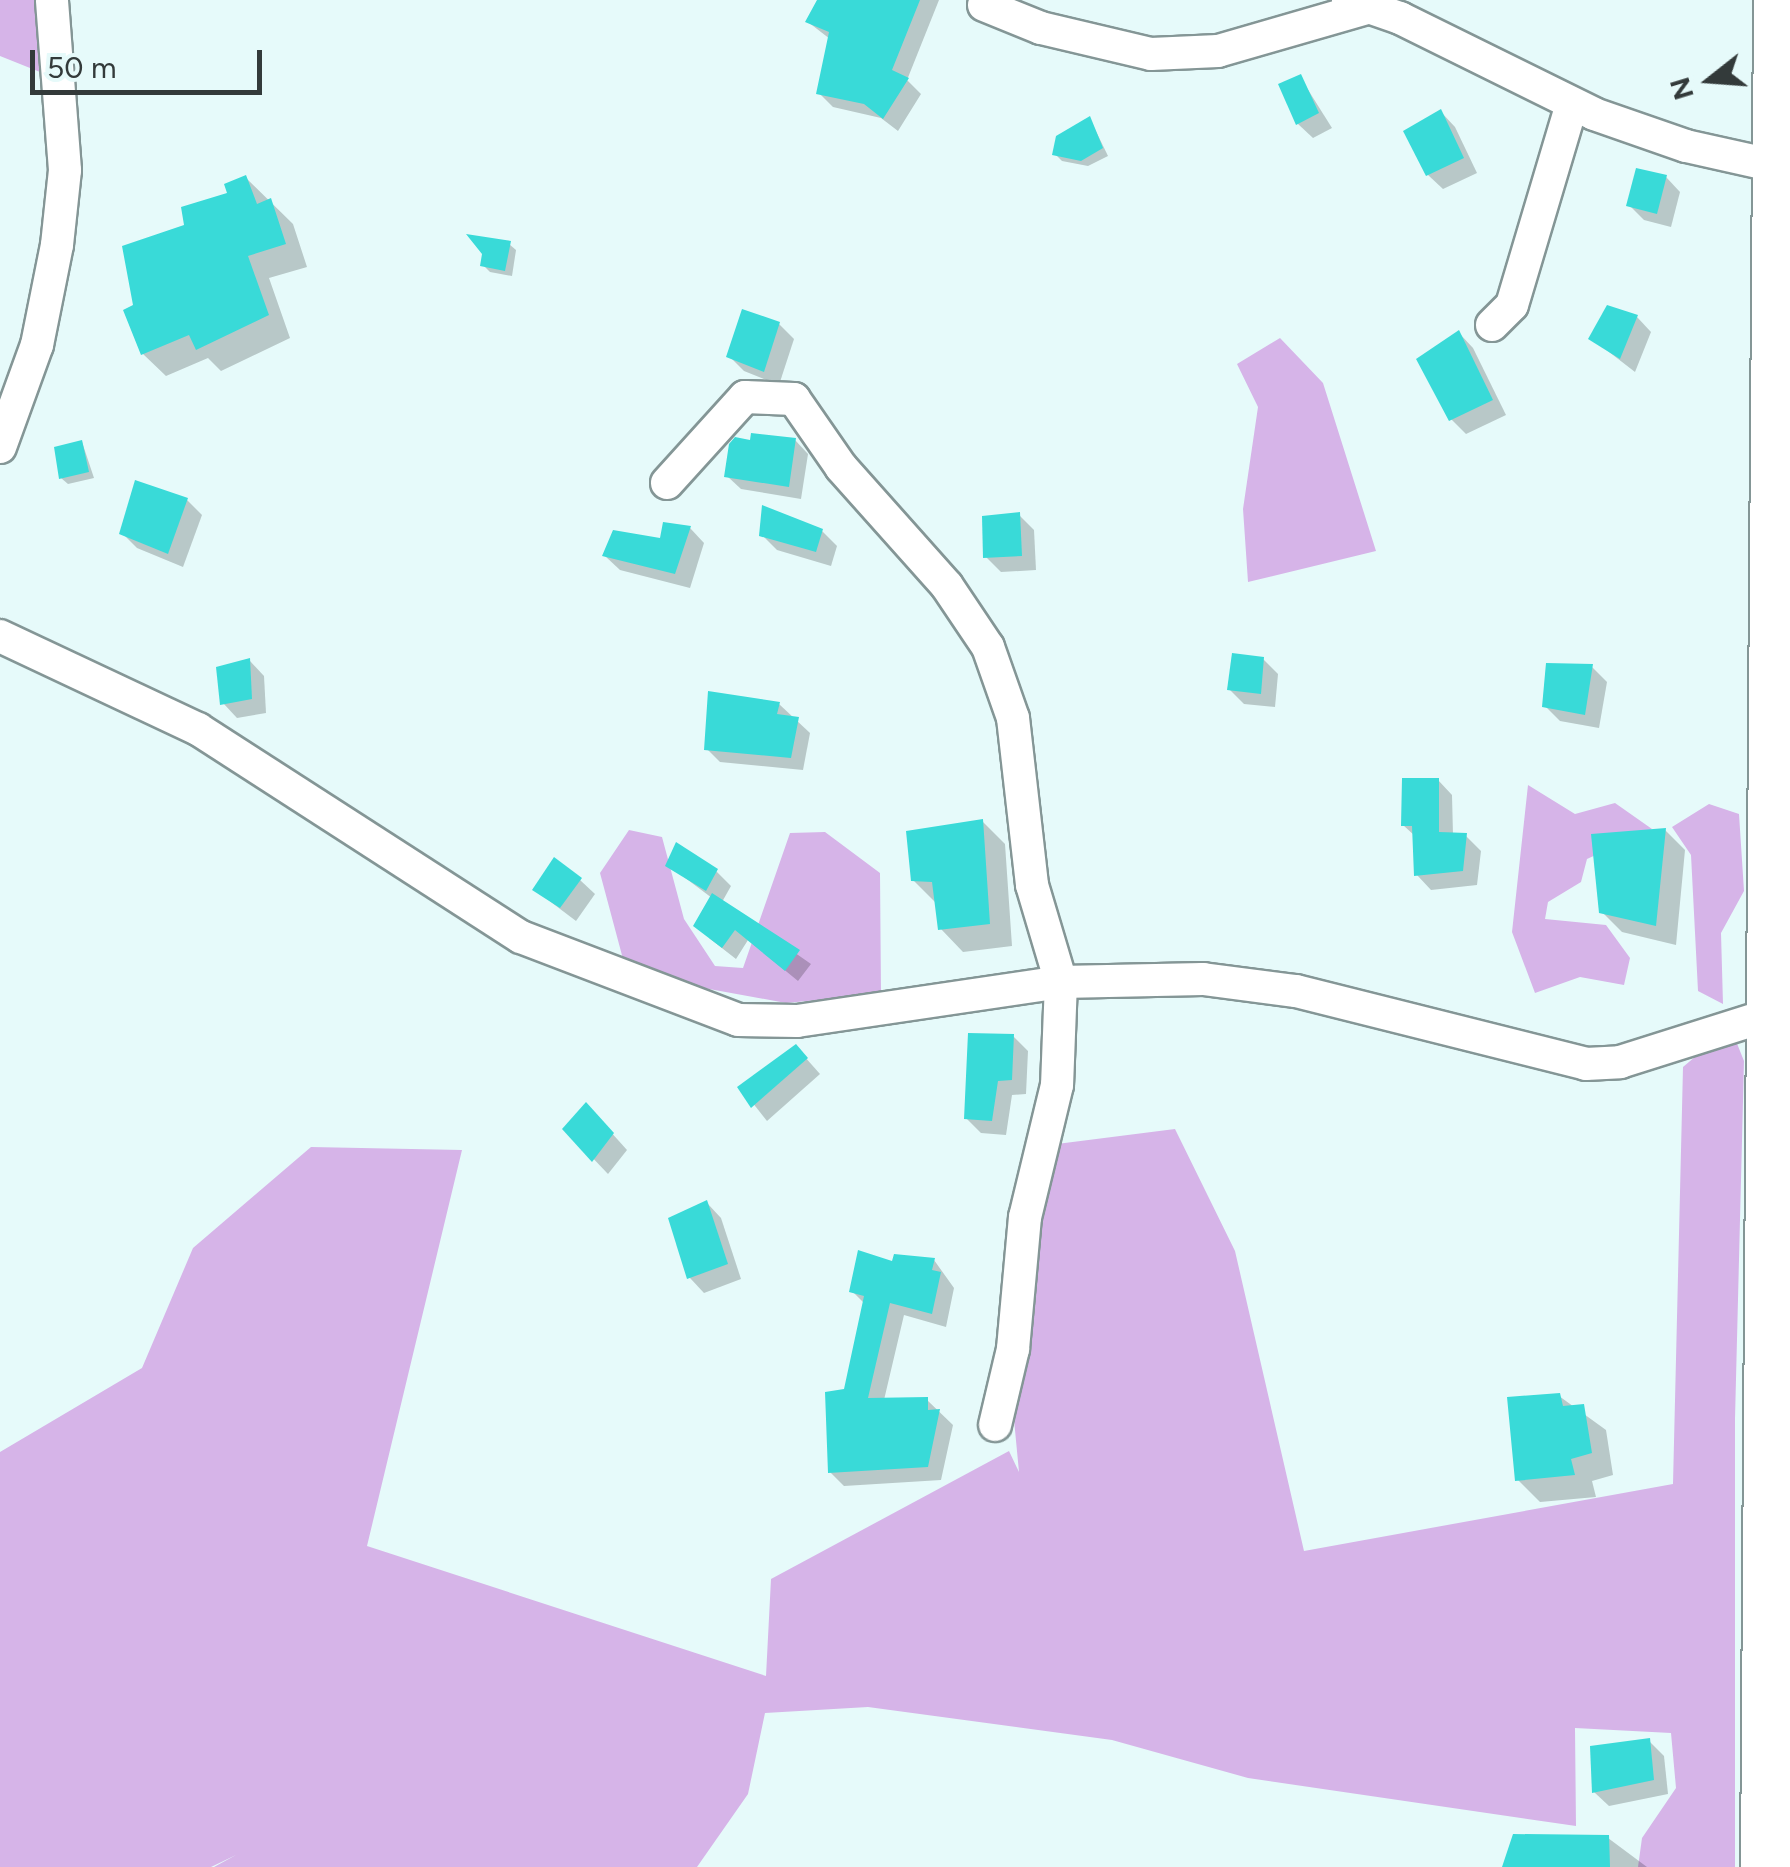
<!DOCTYPE html>
<html>
<head>
<meta charset="utf-8">
<style>
	body { margin:0 }
	#map { position:relative; width:1790px; height:1867px; overflow:hidden; background:#e6fafa; font-family:Figtree,sans-serif }
	div>[style] { position:absolute }
	.green>* { inset:0; background:#d6b4e8 }
	.shadow>* { inset:0; background:#0003 }
	.building>* { inset:0; background:#39dad8 }
	.roads { filter:drop-shadow(2px 0 #849696) drop-shadow(-2px 0 #849696) drop-shadow(0 2px #849696) drop-shadow(0 -2px #849696) }
	.street>* { height:32px; margin:-16px; padding:0 16px; transform-origin:16px; border-radius:16px; background:#fff }
	.highway>* { height:55px; margin:-27.5px; padding:0 27.5px; transform-origin:27.5px; border-radius:27.5px; background:#fff }
	span { translate:-50% -50%; white-space:nowrap; text-align:center; line-height:1.15; -webkit-text-stroke:8px #e6fafa; paint-order:stroke }
	.north { position:absolute; left:1660px; top:30px; width:100px; height:100px; -webkit-text-stroke:8px #e6fafa; paint-order:stroke; rotate:253deg; font-size:28px; font-weight:700; line-height:40px; text-align:center; color:#333a3a }
	.north::after { content:''; display:block; margin:auto; width:35px; height:45px; background:#333a3a; clip-path:polygon(50% 0,100% 100%,50% 72%,0 100%) }
	.scale { position:absolute; left:30px; top:50px; width:232px; height:45px; box-sizing:border-box; border:5px solid #333a3a; border-top:0; padding-left:12px; font-size:30px; line-height:35px; white-space:nowrap; color:#333a3a; -webkit-text-stroke:8px #e6fafa; paint-order:stroke }
</style>
</head>
<body>
<div id="map">
	<div class="green">
		<div style="clip-path:polygon(0 0,41px 0,45px 74px,0 56px)"></div>
		<div style="clip-path:polygon(1280px 338px,1323px 383px,1376px 551px,1248px 582px,1243px 509px,1258px 407px,1237px 364px)"></div>
		<div style="clip-path:polygon(1528px 785px,1575px 814px,1615px 803px,1652px 829px,1587px 859px,1581px 882px,1548px 902px,1545px 919px,1606px 925px,1630px 958px,1624px 985px,1580px 977px,1535px 993px,1512px 932px)"></div>
		<div style="clip-path:polygon(1709px 804px,1739px 814px,1744px 891px,1721px 933px,1723px 1004px,1698px 991px,1691px 855px,1672px 827px)"></div>
		<div style="clip-path:polygon(629px 830px,662px 837px,684px 919px,715px 966px,743px 968px,790px 833px,825px 832px,880px 873px,881px 994px,786px 1003px,627px 974px,600px 873px)"></div>
		<div style="clip-path:polygon(1721px 1035px,1736px 1041px,1744px 1061px,1735px 1419px,1735px 1867px,1638px 1867px,1642px 1838px,1676px 1788px,1671px 1733px,1575px 1728px,1576px 1826px,1248px 1778px,1112px 1740px,868px 1707px,765px 1713px,748px 1794px,697px 1867px,214px 1867px,236px 1855px,211px 1867px,0 1867px,0 1452px,142px 1368px,193px 1248px,311px 1147px,462px 1150px,367px 1546px,766px 1676px,771px 1579px,1009px 1451px,1019px 1472px,1010px 1378px,1049px 1145px,1175px 1129px,1235px 1251px,1304px 1551px,1673px 1484px,1683px 1067px)"></div>
	</div>
	<div class="shadow">
		<div style="clip-path:polygon(821px 0,939px 0,907px 80px,921px 94px,898px 131px,881px 118px,833px 107px,819px 93px,830px 39px,808px 22px)"></div>
		<div style="clip-path:polygon(1300px 77px,1332px 128px,1313px 138px,1298px 124px)"></div>
		<div style="clip-path:polygon(1441px 112px,1455px 127px,1477px 173px,1443px 189px,1428px 175px)"></div>
		<div style="clip-path:polygon(1090px 119px,1108px 156px,1088px 166px,1062px 161px,1055px 154px)"></div>
		<div style="clip-path:polygon(1666px 177px,1680px 192px,1671px 227px,1644px 220px,1629px 205px)"></div>
		<div style="clip-path:polygon(246px 178px,293px 224px,307px 267px,269px 278px,290px 338px,221px 371px,208px 358px,166px 376px,143px 354px,135px 306px,187px 226px)"></div>
		<div style="clip-path:polygon(509px 244px,516px 250px,512px 276px,490px 272px,483px 265px)"></div>
		<div style="clip-path:polygon(1637px 317px,1651px 332px,1635px 372px,1591px 338px)"></div>
		<div style="clip-path:polygon(779px 324px,794px 339px,779px 385px,744px 371px,729px 356px)"></div>
		<div style="clip-path:polygon(1459px 333px,1473px 348px,1506px 415px,1466px 434px,1451px 419px)"></div>
		<div style="clip-path:polygon(795px 440px,808px 454px,801px 499px,741px 489px,727px 476px)"></div>
		<div style="clip-path:polygon(82px 442px,94px 478px,68px 484px,61px 478px)"></div>
		<div style="clip-path:polygon(187px 500px,202px 515px,183px 567px,137px 548px,122px 533px)"></div>
		<div style="clip-path:polygon(1019px 515px,1034px 530px,1036px 570px,1001px 572px,986px 557px)"></div>
		<div style="clip-path:polygon(690px 528px,704px 543px,690px 588px,620px 570px,605px 556px)"></div>
		<div style="clip-path:polygon(822px 531px,837px 546px,831px 566px,777px 550px,762px 535px)"></div>
		<div style="clip-path:polygon(1263px 659px,1278px 674px,1275px 707px,1244px 704px,1229px 689px)"></div>
		<div style="clip-path:polygon(250px 661px,264px 676px,266px 713px,237px 718px,223px 703px)"></div>
		<div style="clip-path:polygon(1592px 667px,1607px 682px,1599px 728px,1560px 721px,1545px 706px)"></div>
		<div style="clip-path:polygon(779px 704px,810px 733px,803px 770px,720px 762px,707px 749px)"></div>
		<div style="clip-path:polygon(1438px 780px,1452px 795px,1453px 835px,1466px 836px,1481px 851px,1477px 885px,1431px 890px,1417px 875px,1415px 836px,1403px 825px)"></div>
		<div style="clip-path:polygon(982px 821px,1005px 844px,1012px 946px,963px 952px,941px 929px,937px 904px,913px 880px)"></div>
		<div style="clip-path:polygon(1665px 830px,1685px 850px,1676px 945px,1622px 932px,1602px 912px)"></div>
		<div style="clip-path:polygon(668px 865px,716px 871px,731px 886px,722px 902px,811px 964px,798px 981px,748px 940px,736px 959px,709px 938px,712px 898px)"></div>
		<div style="clip-path:polygon(580px 880px,595px 894px,576px 921px,535px 890px)"></div>
		<div style="clip-path:polygon(1013px 1036px,1028px 1051px,1026px 1094px,1012px 1095px,1006px 1135px,981px 1133px,966px 1118px)"></div>
		<div style="clip-path:polygon(796px 1047px,820px 1074px,767px 1121px,741px 1088px)"></div>
		<div style="clip-path:polygon(600px 1120px,627px 1150px,608px 1174px,565px 1129px)"></div>
		<div style="clip-path:polygon(707px 1203px,721px 1218px,741px 1279px,704px 1293px,690px 1278px)"></div>
		<div style="clip-path:polygon(934px 1260px,954px 1288px,946px 1327px,904px 1315px,884px 1400px,927px 1400px,953px 1425px,941px 1480px,844px 1486px,830px 1472px,865px 1304px,852px 1291px,894px 1264px)"></div>
		<div style="clip-path:polygon(1559px 1396px,1606px 1430px,1613px 1475px,1592px 1481px,1596px 1497px,1540px 1502px,1518px 1480px)"></div>
		<div style="clip-path:polygon(1649px 1741px,1664px 1756px,1668px 1794px,1609px 1806px,1594px 1792px)"></div>
		<div style="clip-path:polygon(1608px 1838px,1647px 1867px,1504px 1867px)"></div>
	</div>
	<div class="building">
		<div style="clip-path:polygon(817px 0,920px 0,892px 70px,909px 78px,883px 119px,864px 104px,816px 94px,829px 32px,805px 22px)"></div>
		<div style="clip-path:polygon(1301px 74px,1319px 113px,1296px 125px,1278px 84px)"></div>
		<div style="clip-path:polygon(1441px 109px,1464px 158px,1426px 176px,1403px 131px)"></div>
		<div style="clip-path:polygon(1090px 116px,1103px 148px,1081px 161px,1052px 155px,1056px 136px)"></div>
		<div style="clip-path:polygon(1636px 168px,1667px 175px,1657px 214px,1626px 206px)"></div>
		<div style="clip-path:polygon(246px 175px,257px 204px,271px 198px,286px 244px,248px 256px,269px 315px,196px 350px,189px 335px,141px 355px,123px 310px,133px 305px,122px 246px,184px 225px,181px 207px,227px 193px,224px 184px)"></div>
		<div style="clip-path:polygon(466px 234px,511px 241px,505px 271px,480px 266px,482px 254px)"></div>
		<div style="clip-path:polygon(1607px 305px,1638px 315px,1620px 359px,1588px 339px)"></div>
		<div style="clip-path:polygon(742px 309px,780px 322px,764px 372px,726px 357px)"></div>
		<div style="clip-path:polygon(1459px 330px,1493px 400px,1449px 421px,1416px 359px)"></div>
		<div style="clip-path:polygon(751px 433px,796px 438px,789px 487px,724px 477px,729px 444px,735px 437px,750px 440px)"></div>
		<div style="clip-path:polygon(82px 440px,89px 472px,59px 479px,54px 447px)"></div>
		<div style="clip-path:polygon(135px 480px,188px 498px,168px 554px,119px 534px)"></div>
		<div style="clip-path:polygon(762px 505px,823px 529px,816px 552px,759px 536px)"></div>
		<div style="clip-path:polygon(1020px 512px,1022px 556px,983px 558px,982px 516px)"></div>
		<div style="clip-path:polygon(663px 522px,691px 526px,675px 574px,602px 556px,613px 530px,660px 538px)"></div>
		<div style="clip-path:polygon(1232px 653px,1264px 657px,1261px 694px,1227px 690px)"></div>
		<div style="clip-path:polygon(250px 658px,252px 699px,220px 705px,216px 667px)"></div>
		<div style="clip-path:polygon(1546px 663px,1593px 664px,1585px 715px,1542px 707px)"></div>
		<div style="clip-path:polygon(708px 691px,780px 702px,777px 714px,799px 717px,791px 758px,704px 750px)"></div>
		<div style="clip-path:polygon(1402px 778px,1439px 778px,1439px 832px,1467px 833px,1463px 871px,1414px 876px,1412px 826px,1401px 826px)"></div>
		<div style="clip-path:polygon(983px 819px,990px 924px,938px 930px,932px 882px,911px 881px,906px 831px)"></div>
		<div style="clip-path:polygon(1666px 828px,1656px 926px,1599px 913px,1591px 834px)"></div>
		<div style="clip-path:polygon(676px 842px,718px 869px,706px 891px,665px 866px)"></div>
		<div style="clip-path:polygon(554px 857px,582px 878px,560px 908px,532px 890px)"></div>
		<div style="clip-path:polygon(712px 893px,800px 950px,785px 971px,735px 930px,722px 948px,693px 926px)"></div>
		<div style="clip-path:polygon(968px 1033px,1014px 1034px,1012px 1080px,998px 1081px,992px 1121px,964px 1119px)"></div>
		<div style="clip-path:polygon(796px 1044px,808px 1058px,751px 1108px,737px 1087px)"></div>
		<div style="clip-path:polygon(586px 1102px,614px 1133px,592px 1162px,562px 1129px)"></div>
		<div style="clip-path:polygon(707px 1200px,728px 1264px,687px 1279px,668px 1218px)"></div>
		<div style="clip-path:polygon(858px 1250px,892px 1261px,894px 1254px,935px 1258px,932px 1270px,941px 1272px,932px 1314px,890px 1303px,868px 1398px,928px 1397px,928px 1410px,940px 1409px,928px 1467px,828px 1473px,825px 1392px,844px 1389px,864px 1296px,849px 1292px)"></div>
		<div style="clip-path:polygon(1560px 1393px,1563px 1406px,1584px 1404px,1592px 1453px,1571px 1459px,1575px 1475px,1515px 1481px,1507px 1397px)"></div>
		<div style="clip-path:polygon(1650px 1738px,1654px 1780px,1592px 1793px,1590px 1746px)"></div>
		<div style="clip-path:polygon(1513px 1834px,1609px 1835px,1610px 1867px,1502px 1867px)"></div>
	</div>
	<div class="roads">
		<div class="street">
			<div style="left:1348px;top:0;width:55px;rotate:19.1deg"></div>
			<div style="left:1400px;top:18px;width:216px;rotate:26.3deg"></div>
			<div style="left:1594px;top:114px;width:97px;rotate:19.2deg"></div>
			<div style="left:1686px;top:146px;width:96px;rotate:12.6deg"></div>
			<div style="left:984px;top:5px;width:61px;rotate:22deg"></div>
			<div style="left:1041px;top:28px;width:113px;rotate:13.3deg"></div>
			<div style="left:1151px;top:54px;width:67px;rotate:-2.6deg"></div>
			<div style="left:1218px;top:51px;width:158px;rotate:-16.1deg"></div>
			<div style="left:1492px;top:325px;width:28px;rotate:-45deg"></div>
			<div style="left:1512px;top:305px;width:210px;rotate:-73.4deg"></div>
			<div style="left:0;top:447px;width:109px;rotate:-70.1deg"></div>
			<div style="left:37px;top:345px;width:102px;rotate:-78.7deg"></div>
			<div style="left:57px;top:245px;width:75px;rotate:-83.9deg"></div>
			<div style="left:65px;top:170px;width:170px;rotate:-94.4deg"></div>
			<div style="left:667px;top:483px;width:116px;rotate:-47.8deg"></div>
			<div style="left:745px;top:397px;width:49px;rotate:2.3deg"></div>
			<div style="left:794px;top:399px;width:83px;rotate:55.3deg"></div>
			<div style="left:841px;top:467px;width:159px;rotate:48.3deg"></div>
			<div style="left:947px;top:586px;width:73px;rotate:56.1deg"></div>
			<div style="left:988px;top:647px;width:75px;rotate:70.6deg"></div>
			<div style="left:1013px;top:718px;width:168px;rotate:83.5deg"></div>
			<div style="left:1032px;top:885px;width:101px;rotate:73.4deg"></div>
			<div style="left:1061px;top:982px;width:103px;rotate:92.2deg"></div>
			<div style="left:1057px;top:1085px;width:136px;rotate:103.6deg"></div>
			<div style="left:1025px;top:1217px;width:133px;rotate:95.2deg"></div>
			<div style="left:1013px;top:1349px;width:78px;rotate:103.3deg"></div>
			<div style="left:0;top:636px;width:219px;rotate:25.2deg"></div>
			<div style="left:198px;top:729px;width:384px;rotate:32.8deg"></div>
			<div style="left:521px;top:937px;width:232px;rotate:20.9deg"></div>
			<div style="left:738px;top:1020px;width:59px;rotate:1deg"></div>
			<div style="left:797px;top:1021px;width:267px;rotate:-8.4deg"></div>
			<div style="left:1061px;top:982px;width:142px;rotate:-1.2deg"></div>
			<div style="left:1203px;top:979px;width:94px;rotate:7.4deg"></div>
			<div style="left:1296px;top:991px;width:299px;rotate:14.1deg"></div>
			<div style="left:1586px;top:1064px;width:34px;rotate:-3deg"></div>
			<div style="left:1620px;top:1062px;width:156px;rotate:-17.5deg"></div>
		</div>
		<div class="highway">
			<div style="left:1768px;top:1867px;width:1867px;rotate:-89.6deg"></div>
		</div>
	</div>
	<div class="north">N</div>
	<div class="scale">50 m</div>
</div>
</body>
</html>
